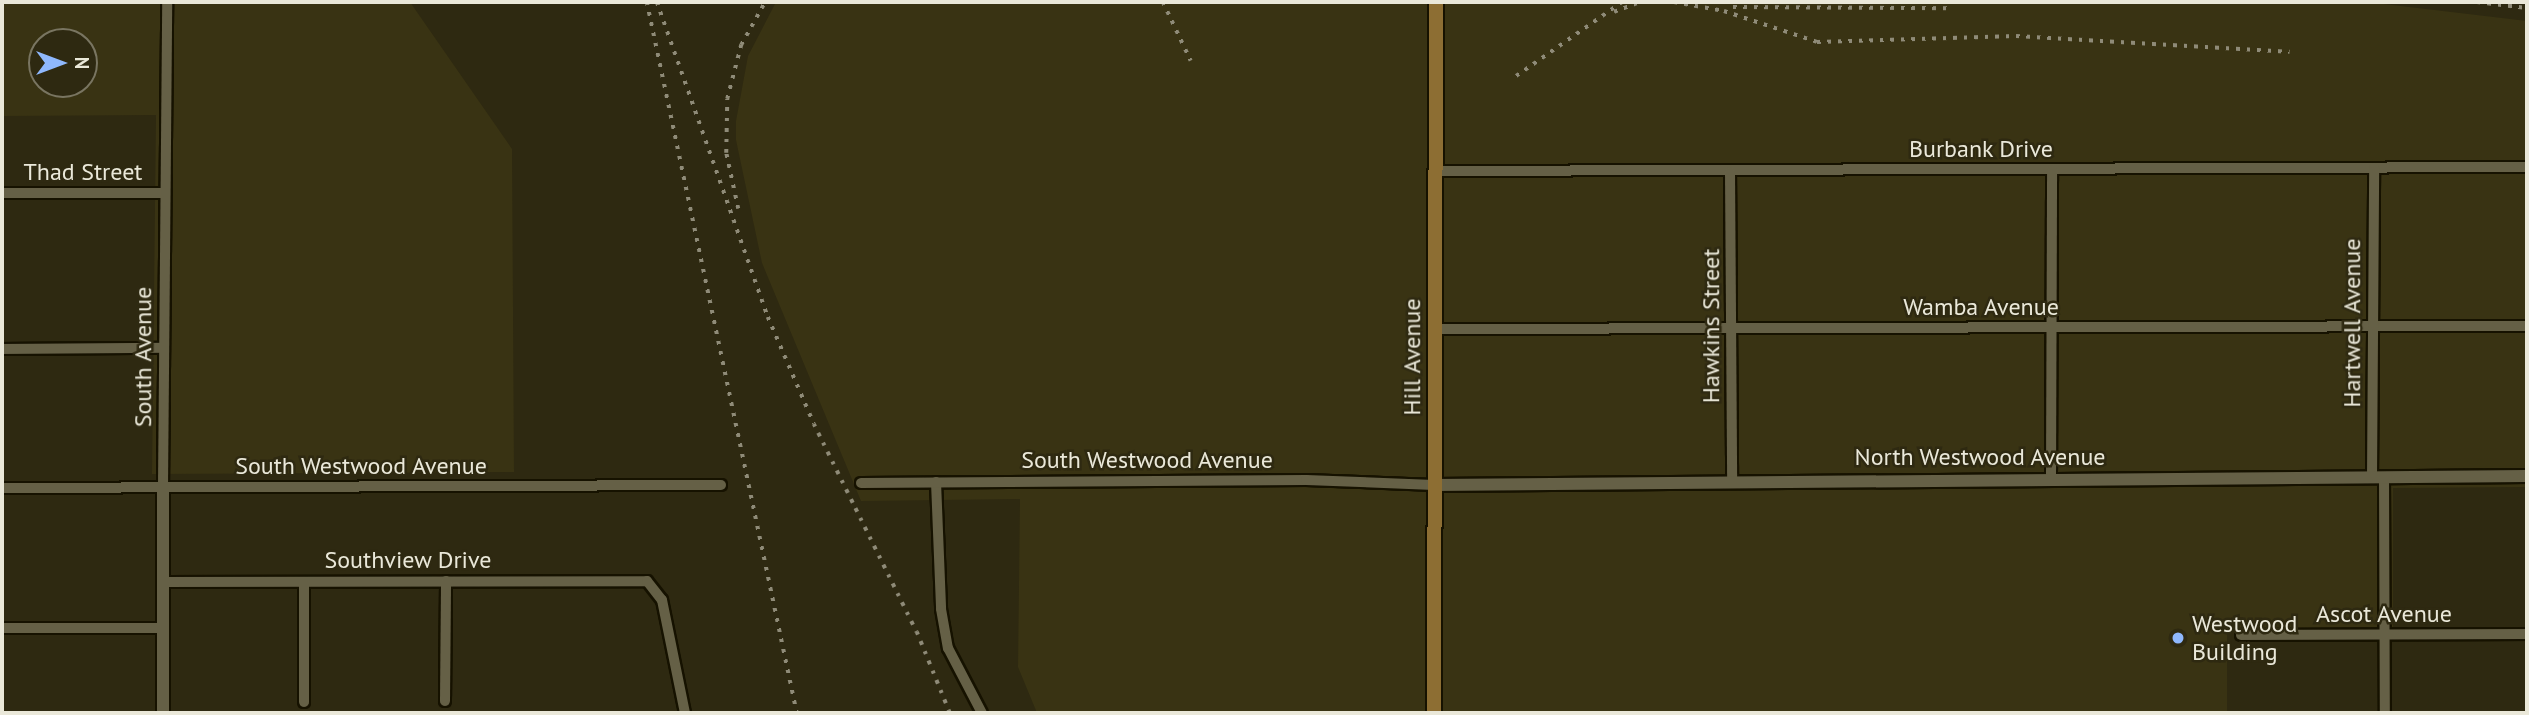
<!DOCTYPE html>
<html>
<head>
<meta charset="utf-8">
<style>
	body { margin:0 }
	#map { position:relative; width:2529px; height:715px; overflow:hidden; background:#2e2911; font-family:"PT Sans",sans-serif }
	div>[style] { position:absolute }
	.built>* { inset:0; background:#393313 }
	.roads { filter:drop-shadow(2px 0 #161200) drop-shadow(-2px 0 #161200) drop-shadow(0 2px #161200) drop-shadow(0 -2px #161200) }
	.minor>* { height:10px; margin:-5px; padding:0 5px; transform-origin:5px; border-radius:5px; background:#656046 }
	.tertiary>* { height:12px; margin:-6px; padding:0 6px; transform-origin:6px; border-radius:6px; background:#656046 }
	.secondary>* { height:14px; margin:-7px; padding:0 7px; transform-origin:7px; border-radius:7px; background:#8d6e33 }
	.rail>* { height:3.5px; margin-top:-1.75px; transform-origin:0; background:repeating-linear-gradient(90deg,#8f8b78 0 3.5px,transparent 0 10.5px) }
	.dots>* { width:19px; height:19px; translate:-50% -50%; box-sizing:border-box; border:4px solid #2e2911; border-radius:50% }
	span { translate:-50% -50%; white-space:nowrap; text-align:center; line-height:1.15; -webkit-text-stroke:5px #2e2911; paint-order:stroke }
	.street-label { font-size:24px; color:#eae8d9 }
	.poi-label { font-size:24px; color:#eae8d9 }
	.left { translate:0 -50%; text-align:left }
	.frame { position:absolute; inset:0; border:4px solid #eae8d9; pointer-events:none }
	.north { position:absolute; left:28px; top:28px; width:70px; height:70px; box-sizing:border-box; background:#2e2911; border:2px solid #797561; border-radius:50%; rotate:90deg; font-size:19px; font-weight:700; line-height:28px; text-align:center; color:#eae8d9 }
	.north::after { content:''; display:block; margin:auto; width:24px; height:32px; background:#8fb8fd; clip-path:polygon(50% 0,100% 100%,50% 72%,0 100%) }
</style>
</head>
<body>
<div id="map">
	<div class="built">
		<div style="clip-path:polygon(evenodd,2px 2px,410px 2px,512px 149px,514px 472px,152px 474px,156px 115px,2px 116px,2px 2px,42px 42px,84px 42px,84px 84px,42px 84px,42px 42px)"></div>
		<div style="clip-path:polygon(776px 2px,2367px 2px,2527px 21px,2527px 487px,2393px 488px,2393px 627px,2227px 629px,2227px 713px,1037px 713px,1018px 667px,1020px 499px,861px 501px,762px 263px,736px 140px,736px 121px,748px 56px)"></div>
	</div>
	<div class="roads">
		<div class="minor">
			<div style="left:1435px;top:171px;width:1092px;rotate:-0.21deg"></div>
			<div style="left:1730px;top:172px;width:307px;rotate:89.6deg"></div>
			<div style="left:2px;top:193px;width:163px"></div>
			<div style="left:1434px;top:329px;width:1093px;rotate:-0.16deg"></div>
			<div style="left:2px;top:349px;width:162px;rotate:-0.4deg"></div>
			<div style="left:2384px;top:477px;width:236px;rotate:89.8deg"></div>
			<div style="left:2051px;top:478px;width:308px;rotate:-89.8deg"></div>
			<div style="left:2372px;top:478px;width:310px;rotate:-89.6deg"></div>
			<div style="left:936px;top:482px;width:127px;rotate:87.7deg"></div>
			<div style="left:941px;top:609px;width:40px;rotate:80deg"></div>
			<div style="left:948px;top:648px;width:73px;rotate:62.4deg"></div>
			<div style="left:861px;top:483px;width:445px;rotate:-0.4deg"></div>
			<div style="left:1306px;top:480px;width:128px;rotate:2.2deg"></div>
			<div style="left:163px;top:486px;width:484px;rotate:-89.5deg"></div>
			<div style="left:2px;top:488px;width:719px;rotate:-0.24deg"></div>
			<div style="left:163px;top:582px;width:484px;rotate:-0.1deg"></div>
			<div style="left:647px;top:581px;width:24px;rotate:52deg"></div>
			<div style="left:662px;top:600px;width:115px;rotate:78.5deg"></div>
			<div style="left:304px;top:582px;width:120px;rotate:90deg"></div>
			<div style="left:2px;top:628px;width:161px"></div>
			<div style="left:2241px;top:635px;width:286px;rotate:-0.2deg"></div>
			<div style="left:445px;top:701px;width:120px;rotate:-89.5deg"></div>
		</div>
		<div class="tertiary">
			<div style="left:1434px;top:485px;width:1093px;rotate:-0.47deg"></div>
			<div style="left:163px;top:486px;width:227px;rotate:90deg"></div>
		</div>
		<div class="secondary">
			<div style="left:1434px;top:713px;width:711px;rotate:-89.84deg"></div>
		</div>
	</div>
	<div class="rail">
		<div style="left:647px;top:2px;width:727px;rotate:78.09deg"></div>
		<div style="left:657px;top:2px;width:334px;rotate:70.6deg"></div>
		<div style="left:768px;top:317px;width:116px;rotate:66.7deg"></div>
		<div style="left:814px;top:424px;width:232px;rotate:63.7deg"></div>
		<div style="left:917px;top:632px;width:87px;rotate:67.8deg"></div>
		<div style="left:1163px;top:2px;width:65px;rotate:64.6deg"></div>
		<div style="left:1674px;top:2px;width:51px;rotate:10.2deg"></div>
		<div style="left:1724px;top:11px;width:98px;rotate:18.4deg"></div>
		<div style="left:1817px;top:42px;width:199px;rotate:-1.7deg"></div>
		<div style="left:2016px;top:36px;width:274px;rotate:3.3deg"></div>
		<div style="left:2477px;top:2px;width:50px;rotate:6.8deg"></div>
		<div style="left:1733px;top:7px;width:218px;rotate:0.3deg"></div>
		<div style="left:1614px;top:12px;width:28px;rotate:-21deg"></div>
		<div style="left:1516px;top:76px;width:129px;rotate:-34.9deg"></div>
		<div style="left:738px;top:209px;width:57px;rotate:-102.1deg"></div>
		<div style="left:726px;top:153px;width:54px;rotate:-88.9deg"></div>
		<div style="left:727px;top:99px;width:56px;rotate:-75.5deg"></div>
		<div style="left:741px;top:45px;width:49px;rotate:-60.8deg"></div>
	</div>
	<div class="dots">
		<div style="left:2178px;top:638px;background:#8fb8fd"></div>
	</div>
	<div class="street-label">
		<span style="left:1981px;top:149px">Burbank Drive</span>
		<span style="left:83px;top:172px">Thad Street</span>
		<span style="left:1981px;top:307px">Wamba Avenue</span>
		<span style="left:2352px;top:323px;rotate:-90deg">Hartwell Avenue</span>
		<span style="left:1711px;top:326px;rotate:-90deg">Hawkins Street</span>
		<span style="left:143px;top:357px;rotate:-90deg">South Avenue</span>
		<span style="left:1412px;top:357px;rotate:-90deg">Hill Avenue</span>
		<span style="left:1980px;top:457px">North Westwood Avenue</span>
		<span style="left:1147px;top:460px">South Westwood Avenue</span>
		<span style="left:361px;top:466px">South Westwood Avenue</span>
		<span style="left:408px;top:560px">Southview Drive</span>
		<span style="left:2384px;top:614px">Ascot Avenue</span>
	</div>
	<div class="poi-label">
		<span class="left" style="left:2192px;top:638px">Westwood<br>Building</span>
	</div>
	<div class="frame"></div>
	<div class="north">N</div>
</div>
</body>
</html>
